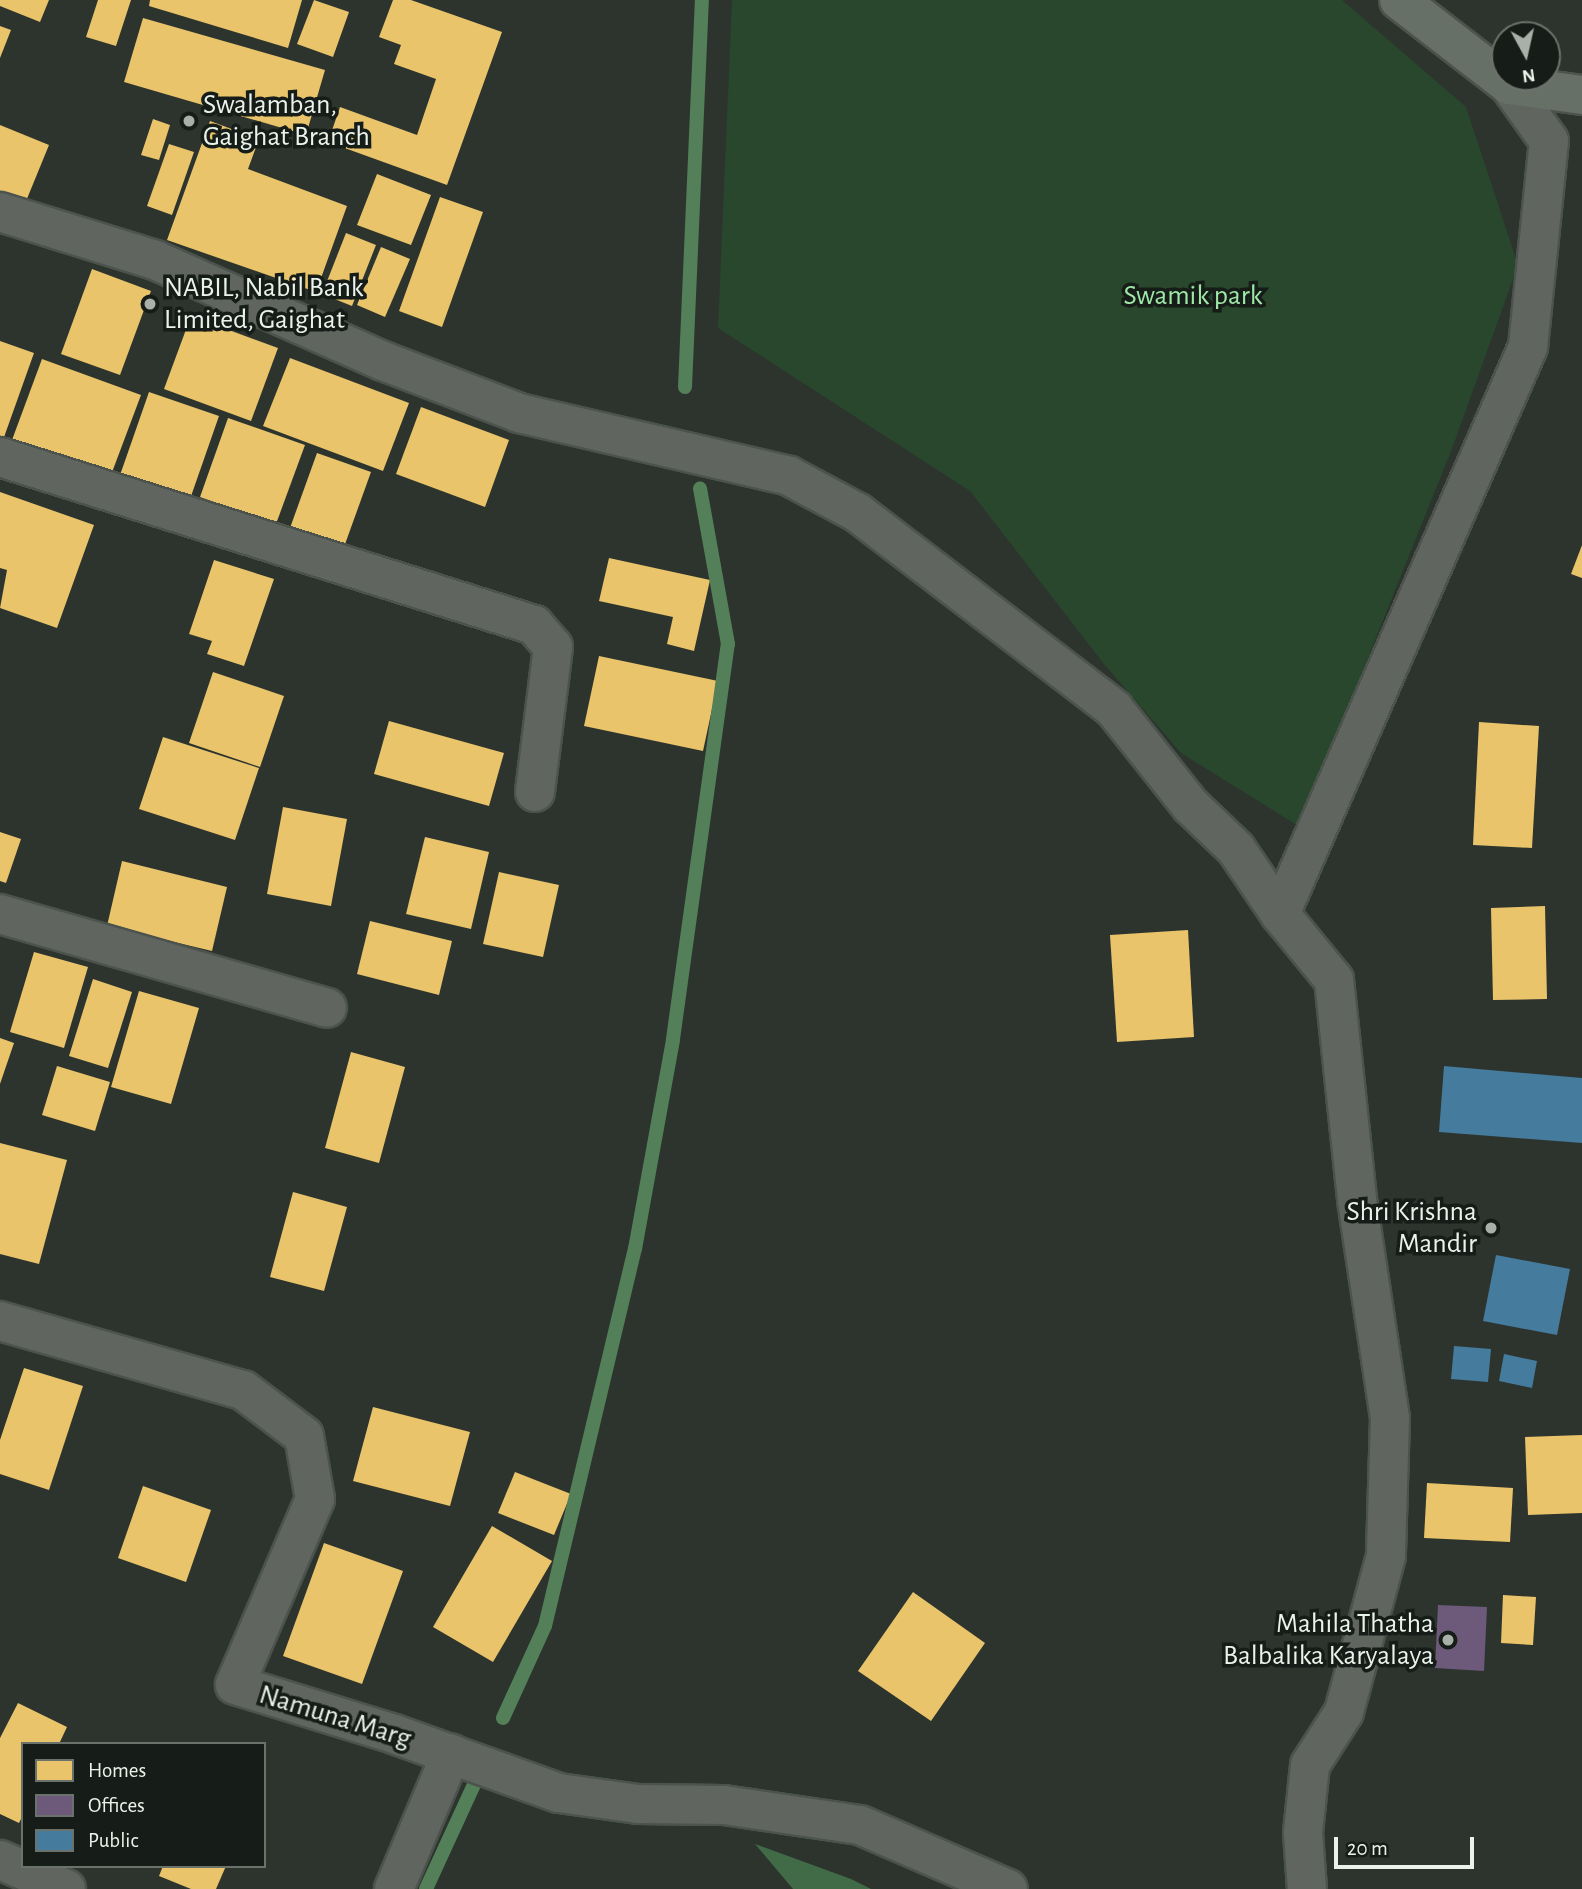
<!DOCTYPE html>
<html>
<head>
<meta charset="utf-8">
<style>
	body { margin:0 }
	#map { position:relative; width:1582px; height:1889px; overflow:hidden; background:#2d342e; font-family:"Alegreya Sans",sans-serif }
	div>[style] { position:absolute }
	.green>* { inset:0; background:#28472c }
	.forest>* { inset:0; background:#416b47 }
	.homes>* { inset:0; background:#e9c46a }
	.offices>* { inset:0; background:#6d597a }
	.public>* { inset:0; background:#457b9d }
	.stream>* { height:14px; margin:-7px; padding:0 7px; transform-origin:7px; border-radius:7px; background:#538059 }
	.roads { filter:drop-shadow(2px 0 #4c534d) drop-shadow(-2px 0 #4c534d) drop-shadow(0 2px #4c534d) drop-shadow(0 -2px #4c534d) }
	.street>* { height:38px; margin:-19px; padding:0 19px; transform-origin:19px; border-radius:19px; background:#606560 }
	.secondary>* { height:38px; margin:-19px; padding:0 19px; transform-origin:19px; border-radius:19px; background:#606560 }
	.primary>* { height:38px; margin:-19px; padding:0 19px; transform-origin:19px; border-radius:19px; background:#667067 }
	.dots>* { width:19px; height:19px; translate:-50% -50%; box-sizing:border-box; border:4px solid #161c17; border-radius:50% }
	span { translate:-50% -50%; white-space:nowrap; text-align:center; line-height:1.15; -webkit-text-stroke:7px #161c17; paint-order:stroke }
	.poi-label { font-size:28px; color:#eaf3eb }
	.left { translate:0 -50%; text-align:left }
	.right { translate:-100% -50%; text-align:right }
	.park-label { font-size:28px; color:#9ee7a7 }
	.street-label { font-size:28px; color:#eaf3eb }
	.legend { position:absolute; left:21px; top:1742px; width:245px; height:126px; box-sizing:border-box; background:#161c17; border:2px solid #6b726c; margin:0; padding:9px 12px; list-style:none; font-size:21px; color:#eaf3eb }
	.legend li { display:flex; align-items:center; gap:14px; height:35px }
	.legend b { width:35px; border:2px solid #6b726c }
	.north { position:absolute; left:1491px; top:21px; width:70px; height:70px; box-sizing:border-box; background:#161c17; border:2px solid #6b726c; border-radius:50%; rotate:172deg; font-size:19px; font-weight:700; line-height:28px; text-align:center; color:#eaf3eb }
	.north::after { content:''; display:block; margin:auto; width:24px; height:32px; background:#a8b0a9; clip-path:polygon(50% 0,100% 100%,50% 72%,0 100%) }
	.scale { position:absolute; left:1334px; top:1837px; width:140px; height:32px; box-sizing:border-box; border:4px solid #eaf3eb; border-top:0; padding-left:9px; font-size:21px; line-height:24px; white-space:nowrap; color:#eaf3eb; -webkit-text-stroke:5px #161c17; paint-order:stroke }
</style>
</head>
<body>
<div id="map">
	<div class="green">
		<div style="clip-path:polygon(732px 0,1342px 0,1466px 107px,1518px 265px,1453px 446px,1300px 827px,1181px 753px,1104px 664px,970px 491px,718px 328px)"></div>
	</div>
	<div class="forest">
		<div style="clip-path:polygon(755px 1844px,851px 1879px,871px 1889px,793px 1889px)"></div>
	</div>
	<div class="homes">
		<div style="clip-path:polygon(0 0,49px 0,40px 22px,0 6px)"></div>
		<div style="clip-path:polygon(98px 0,131px 0,116px 46px,86px 37px)"></div>
		<div style="clip-path:polygon(150px 0,302px 0,288px 48px,149px 6px)"></div>
		<div style="clip-path:polygon(314px 0,349px 12px,333px 57px,297px 44px)"></div>
		<div style="clip-path:polygon(393px 0,411px 0,502px 32px,447px 185px,328px 142px,340px 107px,417px 135px,436px 79px,394px 64px,401px 45px,379px 37px)"></div>
		<div style="clip-path:polygon(143px 18px,325px 70px,306px 135px,124px 82px)"></div>
		<div style="clip-path:polygon(0 26px,11px 30px,0 58px)"></div>
		<div style="clip-path:polygon(153px 119px,170px 125px,159px 160px,141px 155px)"></div>
		<div style="clip-path:polygon(210px 121px,259px 139px,248px 169px,347px 206px,316px 292px,167px 240px)"></div>
		<div style="clip-path:polygon(0 125px,49px 145px,22px 211px,0 202px)"></div>
		<div style="clip-path:polygon(169px 144px,194px 152px,172px 215px,147px 206px)"></div>
		<div style="clip-path:polygon(377px 174px,431px 195px,411px 245px,357px 225px)"></div>
		<div style="clip-path:polygon(440px 197px,483px 212px,442px 327px,399px 311px)"></div>
		<div style="clip-path:polygon(346px 233px,376px 245px,352px 306px,322px 294px)"></div>
		<div style="clip-path:polygon(381px 247px,410px 259px,385px 317px,357px 305px)"></div>
		<div style="clip-path:polygon(92px 269px,151px 291px,120px 375px,61px 354px)"></div>
		<div style="clip-path:polygon(191px 316px,278px 348px,251px 421px,164px 389px)"></div>
		<div style="clip-path:polygon(0 341px,34px 353px,3px 440px,0 439px)"></div>
		<div style="clip-path:polygon(290px 358px,409px 403px,383px 471px,263px 426px)"></div>
		<div style="clip-path:polygon(42px 359px,141px 395px,111px 475px,12px 440px)"></div>
		<div style="clip-path:polygon(149px 392px,219px 416px,189px 502px,119px 478px)"></div>
		<div style="clip-path:polygon(421px 407px,509px 440px,485px 507px,396px 474px)"></div>
		<div style="clip-path:polygon(228px 418px,305px 445px,276px 524px,200px 497px)"></div>
		<div style="clip-path:polygon(317px 453px,371px 472px,344px 547px,290px 528px)"></div>
		<div style="clip-path:polygon(0 492px,94px 525px,57px 628px,0 608px,7px 570px,0 568px)"></div>
		<div style="clip-path:polygon(1582px 545px,1582px 578px,1571px 574px)"></div>
		<div style="clip-path:polygon(609px 558px,710px 580px,694px 651px,667px 644px,673px 617px,599px 601px)"></div>
		<div style="clip-path:polygon(214px 560px,274px 579px,244px 666px,207px 654px,212px 641px,189px 634px)"></div>
		<div style="clip-path:polygon(599px 656px,718px 681px,703px 751px,584px 726px)"></div>
		<div style="clip-path:polygon(213px 672px,284px 696px,260px 767px,189px 743px)"></div>
		<div style="clip-path:polygon(389px 721px,504px 753px,489px 806px,374px 774px)"></div>
		<div style="clip-path:polygon(1479px 722px,1539px 726px,1532px 848px,1473px 845px)"></div>
		<div style="clip-path:polygon(163px 737px,259px 768px,235px 840px,139px 809px)"></div>
		<div style="clip-path:polygon(283px 807px,347px 819px,331px 906px,267px 894px)"></div>
		<div style="clip-path:polygon(0 832px,21px 839px,6px 883px,0 881px)"></div>
		<div style="clip-path:polygon(425px 837px,489px 852px,471px 929px,406px 914px)"></div>
		<div style="clip-path:polygon(122px 861px,227px 887px,212px 951px,107px 926px)"></div>
		<div style="clip-path:polygon(499px 872px,559px 885px,543px 957px,483px 944px)"></div>
		<div style="clip-path:polygon(1545px 906px,1547px 999px,1493px 1000px,1491px 908px)"></div>
		<div style="clip-path:polygon(370px 921px,452px 941px,439px 995px,357px 974px)"></div>
		<div style="clip-path:polygon(1188px 930px,1194px 1037px,1117px 1042px,1110px 935px)"></div>
		<div style="clip-path:polygon(34px 952px,88px 967px,64px 1048px,10px 1032px)"></div>
		<div style="clip-path:polygon(93px 979px,132px 992px,108px 1068px,69px 1056px)"></div>
		<div style="clip-path:polygon(139px 991px,199px 1008px,171px 1104px,111px 1087px)"></div>
		<div style="clip-path:polygon(0 1038px,14px 1043px,0 1084px)"></div>
		<div style="clip-path:polygon(351px 1052px,405px 1067px,379px 1163px,325px 1148px)"></div>
		<div style="clip-path:polygon(57px 1066px,110px 1082px,95px 1131px,42px 1115px)"></div>
		<div style="clip-path:polygon(0 1143px,67px 1160px,39px 1264px,0 1254px)"></div>
		<div style="clip-path:polygon(293px 1192px,347px 1207px,324px 1291px,270px 1277px)"></div>
		<div style="clip-path:polygon(24px 1368px,83px 1386px,49px 1490px,0 1474px,0 1440px)"></div>
		<div style="clip-path:polygon(373px 1407px,470px 1432px,450px 1506px,353px 1481px)"></div>
		<div style="clip-path:polygon(1582px 1435px,1582px 1513px,1528px 1515px,1525px 1437px)"></div>
		<div style="clip-path:polygon(515px 1472px,571px 1494px,554px 1535px,498px 1513px)"></div>
		<div style="clip-path:polygon(1427px 1483px,1513px 1488px,1510px 1542px,1424px 1538px)"></div>
		<div style="clip-path:polygon(143px 1486px,211px 1510px,186px 1582px,118px 1558px)"></div>
		<div style="clip-path:polygon(492px 1526px,552px 1561px,493px 1662px,433px 1627px)"></div>
		<div style="clip-path:polygon(324px 1543px,403px 1571px,362px 1684px,283px 1656px)"></div>
		<div style="clip-path:polygon(913px 1592px,985px 1643px,931px 1721px,858px 1671px)"></div>
		<div style="clip-path:polygon(1503px 1595px,1536px 1597px,1533px 1645px,1501px 1643px)"></div>
		<div style="clip-path:polygon(18px 1703px,67px 1727px,59px 1744px,23px 1744px,23px 1815px,19px 1823px,0 1814px,0 1738px)"></div>
		<div style="clip-path:polygon(163px 1866px,226px 1866px,216px 1889px,191px 1889px,159px 1876px)"></div>
	</div>
	<div class="offices">
		<div style="clip-path:polygon(1438px 1605px,1487px 1607px,1484px 1671px,1435px 1668px)"></div>
	</div>
	<div class="public">
		<div style="clip-path:polygon(1444px 1066px,1582px 1078px,1582px 1143px,1439px 1132px)"></div>
		<div style="clip-path:polygon(1496px 1255px,1570px 1269px,1557px 1335px,1483px 1321px)"></div>
		<div style="clip-path:polygon(1454px 1346px,1491px 1349px,1488px 1382px,1451px 1379px)"></div>
		<div style="clip-path:polygon(1504px 1354px,1537px 1361px,1532px 1388px,1499px 1381px)"></div>
	</div>
	<div class="stream">
		<div style="left:685px;top:387px;width:387px;rotate:-87.5deg"></div>
		<div style="left:503px;top:1718px;width:101px;rotate:-65.5deg"></div>
		<div style="left:545px;top:1626px;width:388px;rotate:-76.6deg"></div>
		<div style="left:635px;top:1249px;width:213px;rotate:-79.7deg"></div>
		<div style="left:673px;top:1039px;width:399px;rotate:-82.1deg"></div>
		<div style="left:728px;top:644px;width:158px;rotate:-100.2deg"></div>
		<div style="left:426px;top:1889px;width:122px;rotate:-65.3deg"></div>
	</div>
	<div class="roads">
		<div class="street">
			<div style="left:0;top:212px;width:162px;rotate:17.2deg"></div>
			<div style="left:155px;top:260px;width:249px;rotate:23.9deg"></div>
			<div style="left:383px;top:361px;width:146px;rotate:20.9deg"></div>
			<div style="left:519px;top:413px;width:277px;rotate:13.1deg"></div>
			<div style="left:789px;top:476px;width:78px;rotate:28.2deg"></div>
			<div style="left:858px;top:513px;width:322px;rotate:37.4deg"></div>
			<div style="left:1114px;top:709px;width:124px;rotate:51.6deg"></div>
			<div style="left:1191px;top:806px;width:62px;rotate:43.7deg"></div>
			<div style="left:1236px;top:849px;width:78px;rotate:55.9deg"></div>
			<div style="left:1280px;top:914px;width:85px;rotate:50.7deg"></div>
			<div style="left:1334px;top:980px;width:221px;rotate:84deg"></div>
			<div style="left:1357px;top:1200px;width:220px;rotate:81.4deg"></div>
			<div style="left:1390px;top:1418px;width:138px;rotate:91.7deg"></div>
			<div style="left:1386px;top:1556px;width:162px;rotate:105.1deg"></div>
			<div style="left:1344px;top:1712px;width:63px;rotate:122.7deg"></div>
			<div style="left:1310px;top:1765px;width:68px;rotate:95.9deg"></div>
			<div style="left:1303px;top:1833px;width:56px;rotate:85.9deg"></div>
			<div style="left:0;top:457px;width:560px;rotate:17.46deg"></div>
			<div style="left:534px;top:625px;width:29px;rotate:49deg"></div>
			<div style="left:553px;top:647px;width:146px;rotate:97.1deg"></div>
			<div style="left:0;top:914px;width:340px;rotate:16deg"></div>
			<div style="left:0;top:1321px;width:253px;rotate:15.9deg"></div>
			<div style="left:243px;top:1390px;width:76px;rotate:37deg"></div>
			<div style="left:304px;top:1436px;width:64px;rotate:80.1deg"></div>
			<div style="left:315px;top:1499px;width:202px;rotate:113.3deg"></div>
			<div style="left:235px;top:1685px;width:166px;rotate:17.1deg"></div>
			<div style="left:394px;top:1734px;width:175px;rotate:19.7deg"></div>
			<div style="left:559px;top:1793px;width:80px;rotate:7.9deg"></div>
			<div style="left:638px;top:1804px;width:86px;rotate:0.7deg"></div>
			<div style="left:724px;top:1805px;width:137px;rotate:8.4deg"></div>
			<div style="left:860px;top:1825px;width:161px;rotate:23.4deg"></div>
			<div style="left:0;top:1860px;width:72px;rotate:23.7deg"></div>
			<div style="left:394px;top:1889px;width:147px;rotate:-67.1deg"></div>
		</div>
		<div class="secondary">
			<div style="left:1280px;top:914px;width:619px;rotate:-66.38deg"></div>
			<div style="left:1528px;top:347px;width:207px;rotate:-84.2deg"></div>
			<div style="left:1549px;top:141px;width:69px;rotate:-125.5deg"></div>
		</div>
		<div class="primary">
			<div style="left:1399px;top:0;width:139px;rotate:37.7deg"></div>
			<div style="left:1509px;top:85px;width:74px;rotate:7.8deg"></div>
		</div>
	</div>
	<div class="dots">
		<div style="left:189px;top:121px;background:#a8b0a9"></div>
		<div style="left:150px;top:304px;background:#a8b0a9"></div>
		<div style="left:1491px;top:1228px;background:#a8b0a9"></div>
		<div style="left:1448px;top:1640px;background:#a8b0a9"></div>
	</div>
	<div class="poi-label">
		<span class="left" style="left:203px;top:121px">Swalamban,<br>Gaighat Branch</span>
		<span class="left" style="left:164px;top:304px">NABIL, Nabil Bank<br>Limited, Gaighat</span>
		<span class="right" style="left:1477px;top:1228px">Shri Krishna<br>Mandir</span>
		<span class="right" style="left:1434px;top:1640px">Mahila Thatha<br>Balbalika Karyalaya</span>
	</div>
	<div class="park-label">
		<span style="left:1193px;top:296px">Swamik park</span>
	</div>
	<div class="street-label">
		<span style="left:335px;top:1717px;rotate:17deg">Namuna Marg</span>
	</div>
	<ul class="legend">
	<li><b style="height:19px;background:#e9c46a"></b>Homes</li>
	<li><b style="height:19px;background:#6d597a"></b>Offices</li>
	<li><b style="height:19px;background:#457b9d"></b>Public</li>
	</ul>
	<div class="north">N</div>
	<div class="scale">20 m</div>
</div>
</body>
</html>
